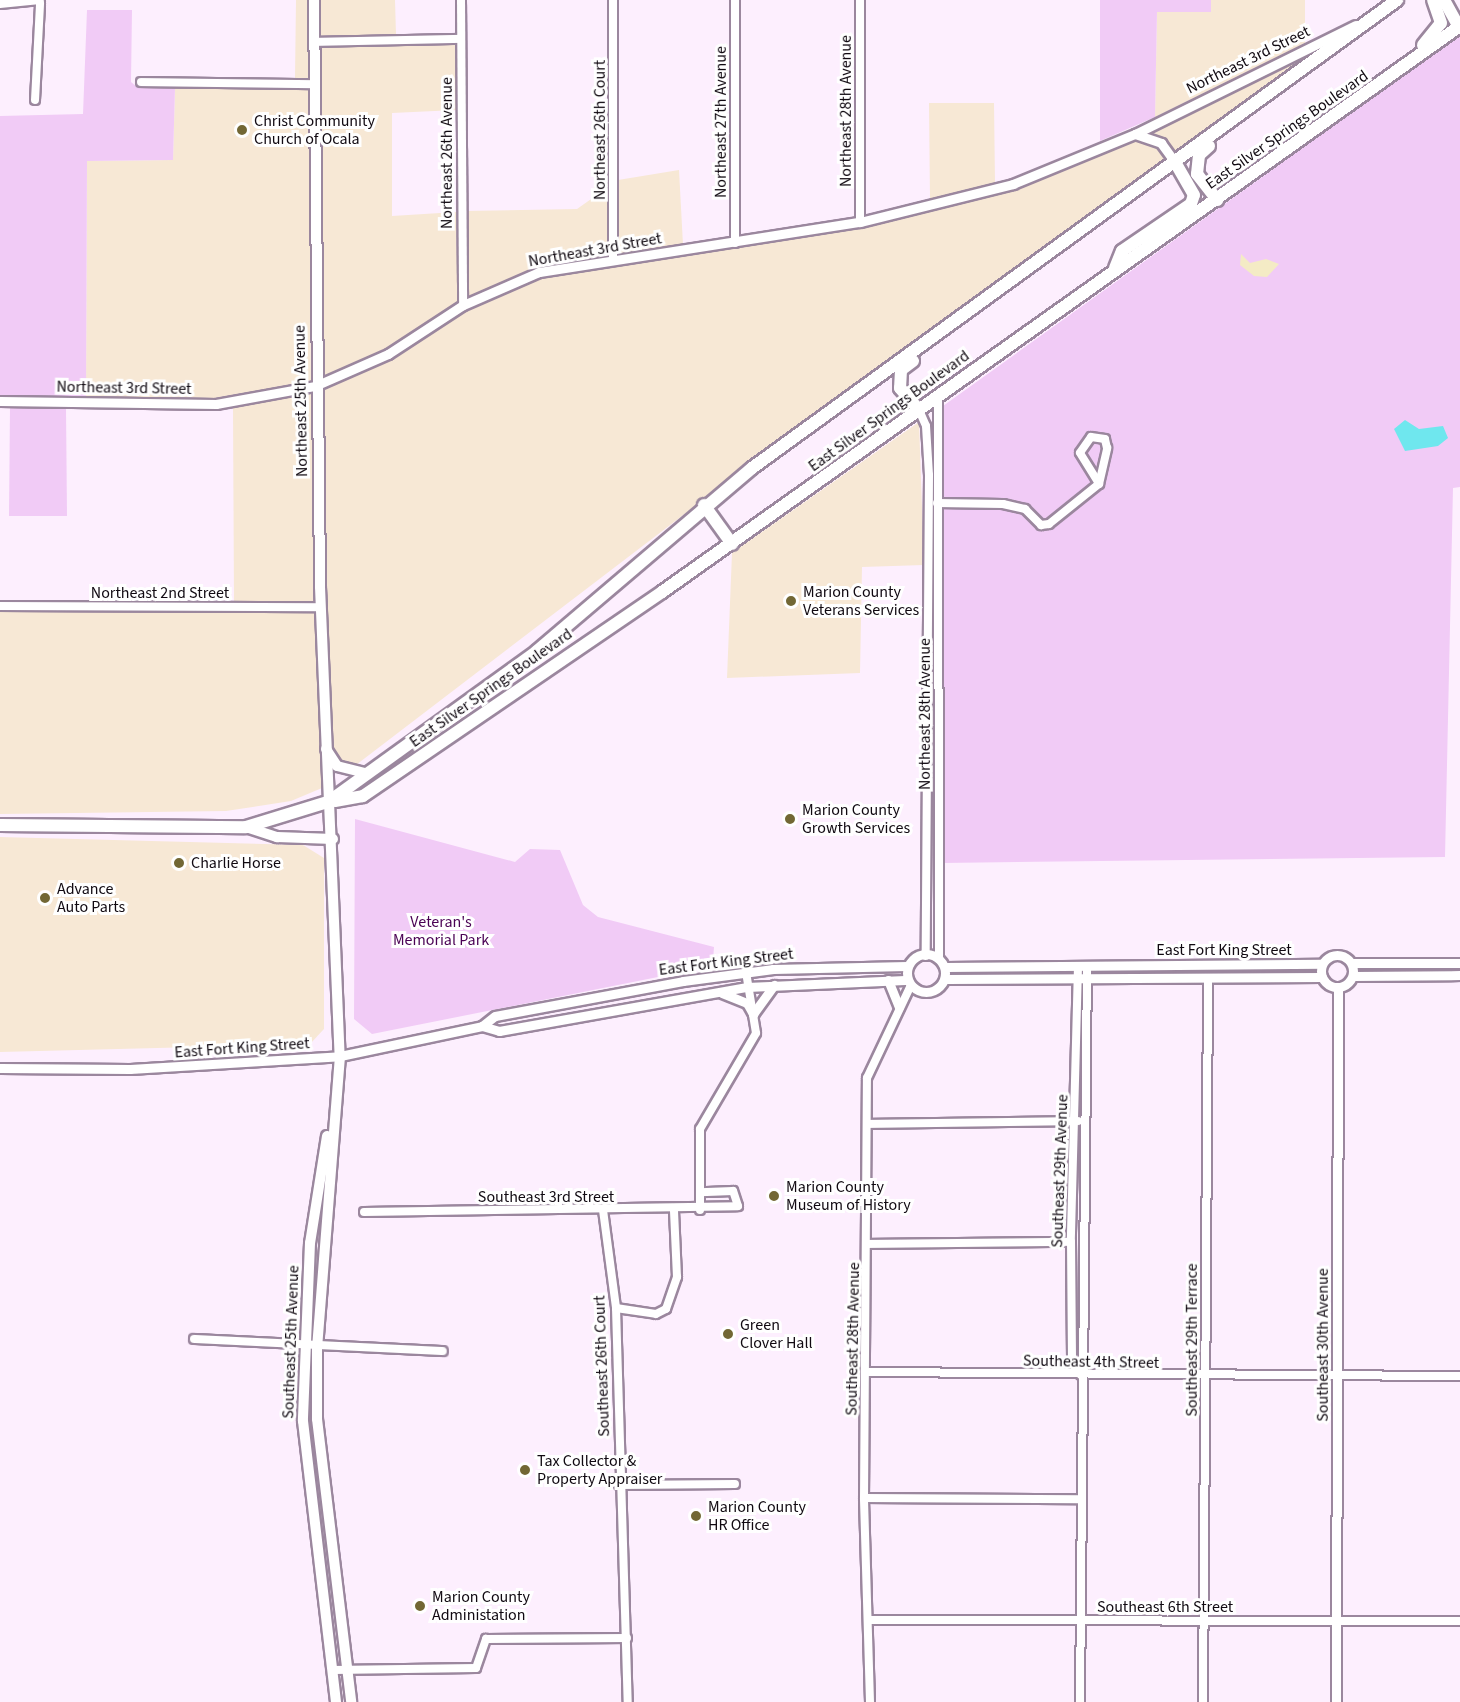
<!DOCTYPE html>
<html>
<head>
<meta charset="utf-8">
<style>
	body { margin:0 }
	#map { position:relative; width:1460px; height:1702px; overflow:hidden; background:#fdeffe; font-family:"Source Sans 3",sans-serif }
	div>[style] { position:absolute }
	.commercial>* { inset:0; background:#f7e8d5 }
	.green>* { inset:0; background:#f1cbf6 }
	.sand>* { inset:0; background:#f4ebc5 }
	.water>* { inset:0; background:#6fe7ee }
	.roads { filter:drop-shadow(2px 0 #9b879e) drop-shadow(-2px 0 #9b879e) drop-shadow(0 2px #9b879e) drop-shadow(0 -2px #9b879e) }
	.minor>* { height:8px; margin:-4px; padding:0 4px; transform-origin:4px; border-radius:4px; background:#fff }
	.tertiary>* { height:9px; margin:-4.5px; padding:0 4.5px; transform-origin:4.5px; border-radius:4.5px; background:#fff }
	.tertiary>.ring { margin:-4.5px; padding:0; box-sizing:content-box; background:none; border:9px solid #fff; border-radius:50% }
	.secondary>* { height:10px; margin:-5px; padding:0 5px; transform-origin:5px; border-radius:5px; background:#fff }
	.primary>* { height:12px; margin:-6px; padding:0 6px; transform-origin:6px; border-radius:6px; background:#fff }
	.dots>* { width:16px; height:16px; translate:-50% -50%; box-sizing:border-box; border:3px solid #fff; border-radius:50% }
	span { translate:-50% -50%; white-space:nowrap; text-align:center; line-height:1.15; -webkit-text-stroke:6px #fff; paint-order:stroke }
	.street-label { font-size:16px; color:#100911 }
	.poi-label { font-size:16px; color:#100911 }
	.left { translate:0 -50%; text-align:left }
	.park-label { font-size:16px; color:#4a0254 }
</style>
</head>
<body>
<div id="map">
	<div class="commercial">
		<div style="clip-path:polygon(296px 0,309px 0,309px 78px,295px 78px)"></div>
		<div style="clip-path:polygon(319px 0,395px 0,396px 35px,318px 36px)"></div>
		<div style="clip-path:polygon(1211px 0,1305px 0,1305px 43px,1155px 117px,1157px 12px,1211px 12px)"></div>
		<div style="clip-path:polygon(456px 44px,456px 110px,392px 113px,392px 216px,456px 212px,458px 302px,386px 349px,320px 378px,318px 47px)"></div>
		<div style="clip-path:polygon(1305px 55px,1305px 60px,1176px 155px,1151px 131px)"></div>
		<div style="clip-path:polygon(175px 88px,309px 89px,311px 381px,215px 398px,86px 397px,87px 161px,173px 160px)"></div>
		<div style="clip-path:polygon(929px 103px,994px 103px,995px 183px,930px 199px)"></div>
		<div style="clip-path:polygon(1136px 139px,1158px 147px,1168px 161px,750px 464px,352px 768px,340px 762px,329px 745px,321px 389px,390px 358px,468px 309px,540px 278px,864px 227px,1014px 189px)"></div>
		<div style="clip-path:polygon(679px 170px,683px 245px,618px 254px,618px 180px)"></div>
		<div style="clip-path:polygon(609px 181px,609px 256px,538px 267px,467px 297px,465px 211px,577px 209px,594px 197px,594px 184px)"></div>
		<div style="clip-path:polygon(311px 392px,316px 602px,234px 602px,233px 406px)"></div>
		<div style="clip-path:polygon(919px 422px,924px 565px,862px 567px,860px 673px,727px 678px,732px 553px)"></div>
		<div style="clip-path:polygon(0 612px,316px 612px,322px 788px,291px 801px,226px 811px,0 814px)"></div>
		<div style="clip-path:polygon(0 837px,303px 845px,324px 858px,324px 1029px,310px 1044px,0 1052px)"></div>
	</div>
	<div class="green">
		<div style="clip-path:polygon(1100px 0,1211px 0,1211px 12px,1157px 12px,1155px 117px,1100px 141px)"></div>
		<div style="clip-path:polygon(87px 10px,132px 10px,131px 82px,137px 87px,175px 88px,173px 160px,87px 161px,86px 397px,0 396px,0 116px,83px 114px)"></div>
		<div style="clip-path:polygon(1460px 35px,1460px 487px,1453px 488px,1445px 857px,942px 863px,943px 406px)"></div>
		<div style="clip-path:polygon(10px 406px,66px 407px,67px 516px,9px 516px)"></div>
		<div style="clip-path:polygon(355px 819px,515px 862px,530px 849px,560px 850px,583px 905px,598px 917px,714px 947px,713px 961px,708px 967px,372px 1034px,354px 1019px)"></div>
	</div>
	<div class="sand">
		<div style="clip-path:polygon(1241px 254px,1250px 263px,1266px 259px,1279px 264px,1267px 277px,1254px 276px,1240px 265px)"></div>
	</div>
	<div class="water">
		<div style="clip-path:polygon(1405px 420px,1419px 429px,1443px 426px,1448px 438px,1438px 446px,1405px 451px,1394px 429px)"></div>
	</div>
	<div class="roads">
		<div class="minor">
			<div style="left:461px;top:0;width:305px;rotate:89.6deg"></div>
			<div style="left:613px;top:0;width:260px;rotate:90deg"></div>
			<div style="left:0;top:4px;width:40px;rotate:-5.7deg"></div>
			<div style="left:314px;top:42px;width:147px;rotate:-1.2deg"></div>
			<div style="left:141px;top:82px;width:172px;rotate:0.7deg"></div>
			<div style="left:35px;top:100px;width:97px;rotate:-87deg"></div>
			<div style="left:860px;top:222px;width:222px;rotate:-90deg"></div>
			<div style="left:735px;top:243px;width:243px;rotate:-90deg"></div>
			<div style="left:938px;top:396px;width:563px;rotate:89.9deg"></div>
			<div style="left:919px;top:410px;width:17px;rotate:66deg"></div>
			<div style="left:926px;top:426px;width:49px;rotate:86.5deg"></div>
			<div style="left:929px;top:475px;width:481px;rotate:90.4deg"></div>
			<div style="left:937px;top:503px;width:66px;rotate:0.9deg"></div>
			<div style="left:1003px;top:504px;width:23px;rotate:13deg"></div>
			<div style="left:1025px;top:509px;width:23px;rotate:45deg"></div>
			<div style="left:1041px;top:525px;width:8px;rotate:-7deg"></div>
			<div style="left:1049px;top:524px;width:64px;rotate:-38.7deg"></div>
			<div style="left:1099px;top:484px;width:37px;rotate:-77deg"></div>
			<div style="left:1107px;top:448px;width:9px;rotate:-103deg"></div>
			<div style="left:1105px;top:439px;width:14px;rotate:-172deg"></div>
			<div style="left:1091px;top:437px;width:19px;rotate:125deg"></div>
			<div style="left:1080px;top:453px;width:36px;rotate:58deg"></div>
			<div style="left:0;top:606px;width:321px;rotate:0.2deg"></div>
			<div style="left:1078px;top:966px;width:276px;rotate:91.5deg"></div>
			<div style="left:1071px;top:1242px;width:121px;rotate:89.5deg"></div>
			<div style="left:1072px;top:1363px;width:14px;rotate:54deg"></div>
			<div style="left:867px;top:1124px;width:211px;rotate:-0.8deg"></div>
			<div style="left:603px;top:1210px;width:99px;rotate:82.4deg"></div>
			<div style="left:616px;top:1308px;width:394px;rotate:88.3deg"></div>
			<div style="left:700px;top:1210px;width:81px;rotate:-90deg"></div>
			<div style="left:700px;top:1129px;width:111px;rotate:-59.7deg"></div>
			<div style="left:756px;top:1033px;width:62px;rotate:-99.3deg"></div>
			<div style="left:364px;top:1212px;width:374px;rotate:-0.9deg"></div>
			<div style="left:738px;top:1206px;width:16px;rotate:-108deg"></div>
			<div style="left:733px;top:1191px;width:33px;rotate:178deg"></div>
			<div style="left:867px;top:1244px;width:204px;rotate:-0.6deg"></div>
			<div style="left:616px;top:1308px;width:40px;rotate:8.5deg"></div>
			<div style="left:656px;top:1314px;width:11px;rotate:-27deg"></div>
			<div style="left:666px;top:1309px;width:34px;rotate:-71deg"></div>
			<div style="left:677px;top:1277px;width:67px;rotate:-92.6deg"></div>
			<div style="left:194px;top:1339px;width:249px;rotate:2.8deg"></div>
			<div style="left:866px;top:1372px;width:594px;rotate:0.39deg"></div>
			<div style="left:619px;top:1485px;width:116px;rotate:-0.5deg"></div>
			<div style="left:864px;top:1498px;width:216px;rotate:0.3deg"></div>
			<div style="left:870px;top:1620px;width:590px;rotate:0.1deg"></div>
			<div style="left:333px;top:1670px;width:143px;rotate:-0.8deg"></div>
			<div style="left:476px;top:1668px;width:31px;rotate:-71deg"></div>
			<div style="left:486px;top:1639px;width:141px;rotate:-0.4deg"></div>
			<div style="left:870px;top:1702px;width:204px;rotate:-91.7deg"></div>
			<div style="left:864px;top:1498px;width:420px;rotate:-89.6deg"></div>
			<div style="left:867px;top:1078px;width:101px;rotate:-64.7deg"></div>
			<div style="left:1080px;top:1702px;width:736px;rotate:-89.46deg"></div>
			<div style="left:1203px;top:1702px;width:723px;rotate:-89.6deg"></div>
		</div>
		<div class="tertiary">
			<div style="left:1135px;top:134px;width:28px;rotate:19deg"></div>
			<div style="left:1161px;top:143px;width:24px;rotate:54deg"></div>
			<div style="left:0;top:401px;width:216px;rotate:0.8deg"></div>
			<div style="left:216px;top:404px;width:101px;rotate:-10.3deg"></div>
			<div style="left:315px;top:386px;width:80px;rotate:-23.7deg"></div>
			<div style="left:388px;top:354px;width:90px;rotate:-33.2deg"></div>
			<div style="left:463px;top:305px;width:83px;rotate:-23.5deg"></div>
			<div style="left:539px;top:272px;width:325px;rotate:-8.9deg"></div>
			<div style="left:860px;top:222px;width:158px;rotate:-13.9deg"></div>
			<div style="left:1013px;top:184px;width:132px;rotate:-22.3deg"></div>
			<div style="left:1135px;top:134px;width:246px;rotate:-26.3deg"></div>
			<div class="ring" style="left:907px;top:954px;width:29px;height:29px"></div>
			<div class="ring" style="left:1321px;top:955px;width:23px;height:23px"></div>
			<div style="left:1352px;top:963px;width:108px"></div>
			<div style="left:946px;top:967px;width:376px;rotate:-0.5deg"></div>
			<div style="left:1353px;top:976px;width:107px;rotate:-0.5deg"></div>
			<div style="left:947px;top:979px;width:375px;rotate:-0.3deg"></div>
			<div style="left:888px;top:980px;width:29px;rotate:68deg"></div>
			<div style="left:722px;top:993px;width:27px;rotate:22deg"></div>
			<div style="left:747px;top:1003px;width:13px;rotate:61deg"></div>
			<div style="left:753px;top:1014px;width:36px;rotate:-54deg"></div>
			<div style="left:482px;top:1026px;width:18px;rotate:16deg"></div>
			<div style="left:499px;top:1031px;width:252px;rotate:-10.1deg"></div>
			<div style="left:747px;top:987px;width:158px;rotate:-2.5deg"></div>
			<div style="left:0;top:1068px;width:130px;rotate:0.4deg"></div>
			<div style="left:130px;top:1069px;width:210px;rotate:-3.5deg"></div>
			<div style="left:340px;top:1056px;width:145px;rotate:-11.9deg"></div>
			<div style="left:482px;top:1026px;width:16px;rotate:-38deg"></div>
			<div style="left:495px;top:1016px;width:191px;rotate:-10.5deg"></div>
			<div style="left:683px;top:981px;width:91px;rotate:-7.6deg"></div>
			<div style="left:773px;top:969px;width:134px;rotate:-1.3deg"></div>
			<div style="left:1336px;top:1702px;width:714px;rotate:-89.84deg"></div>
		</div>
		<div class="secondary">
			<div style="left:314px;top:0;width:587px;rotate:89.41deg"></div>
			<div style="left:320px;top:587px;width:469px;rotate:87.6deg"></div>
			<div style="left:340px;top:1056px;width:291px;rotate:94.5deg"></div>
			<div style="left:317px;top:1346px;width:73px;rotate:90deg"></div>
			<div style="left:317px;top:1419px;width:285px;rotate:83.1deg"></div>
			<div style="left:326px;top:749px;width:20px;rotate:57deg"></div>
			<div style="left:337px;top:766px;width:32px;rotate:14deg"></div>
			<div style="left:246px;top:827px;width:33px;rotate:18deg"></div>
			<div style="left:277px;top:837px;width:56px;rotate:2deg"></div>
			<div style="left:327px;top:1136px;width:108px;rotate:99deg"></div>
			<div style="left:310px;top:1243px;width:178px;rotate:92.3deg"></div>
			<div style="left:303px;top:1421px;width:283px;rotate:83.3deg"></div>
		</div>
		<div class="primary">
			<div style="left:1444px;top:0;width:31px;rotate:61deg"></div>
			<div style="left:1423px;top:45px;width:28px;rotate:-51deg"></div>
			<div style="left:1441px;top:23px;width:24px;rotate:-109deg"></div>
			<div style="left:1209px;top:146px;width:13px;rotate:138deg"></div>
			<div style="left:1199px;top:155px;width:19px;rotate:96deg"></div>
			<div style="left:1197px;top:174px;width:33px;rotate:52deg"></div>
			<div style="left:1115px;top:268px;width:18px;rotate:-68deg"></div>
			<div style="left:1122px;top:251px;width:83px;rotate:-34.3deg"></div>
			<div style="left:1191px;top:204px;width:9px;rotate:-72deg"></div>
			<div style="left:1194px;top:195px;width:38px;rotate:-120deg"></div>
			<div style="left:913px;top:361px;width:15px;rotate:143deg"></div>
			<div style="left:901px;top:370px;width:18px;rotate:93deg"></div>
			<div style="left:900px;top:388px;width:29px;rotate:49deg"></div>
			<div style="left:704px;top:505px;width:48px;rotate:54.3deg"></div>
			<div style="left:335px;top:801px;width:28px;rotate:-10deg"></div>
			<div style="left:363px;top:796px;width:362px;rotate:-34.3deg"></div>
			<div style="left:662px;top:592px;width:978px;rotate:-35.35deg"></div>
			<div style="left:0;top:825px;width:246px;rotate:0.5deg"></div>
			<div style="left:246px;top:827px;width:86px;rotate:-17deg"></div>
			<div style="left:328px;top:802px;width:258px;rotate:-35.8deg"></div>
			<div style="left:537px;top:651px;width:282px;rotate:-40.4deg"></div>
			<div style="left:752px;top:468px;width:797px;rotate:-35.96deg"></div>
		</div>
	</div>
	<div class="dots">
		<div style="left:242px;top:130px;background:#726734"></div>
		<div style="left:791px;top:601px;background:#726734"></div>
		<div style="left:790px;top:819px;background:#726734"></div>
		<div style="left:179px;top:863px;background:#726734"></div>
		<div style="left:45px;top:898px;background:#726734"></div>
		<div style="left:774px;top:1196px;background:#726734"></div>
		<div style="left:728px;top:1334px;background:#726734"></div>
		<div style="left:525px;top:1470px;background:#726734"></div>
		<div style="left:696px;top:1516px;background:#726734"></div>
		<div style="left:420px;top:1606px;background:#726734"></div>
	</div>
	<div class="street-label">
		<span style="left:1248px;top:60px;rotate:-26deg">Northeast 3rd Street</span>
		<span style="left:846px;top:111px;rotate:-90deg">Northeast 28th Avenue</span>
		<span style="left:721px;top:122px;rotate:-90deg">Northeast 27th Avenue</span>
		<span style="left:600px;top:130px;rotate:-90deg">Northeast 26th Court</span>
		<span style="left:1287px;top:130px;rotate:-35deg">East Silver Springs Boulevard</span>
		<span style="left:447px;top:153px;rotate:-90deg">Northeast 26th Avenue</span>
		<span style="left:595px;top:250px;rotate:-10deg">Northeast 3rd Street</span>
		<span style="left:124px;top:388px;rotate:1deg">Northeast 3rd Street</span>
		<span style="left:301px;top:401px;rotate:-91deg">Northeast 25th Avenue</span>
		<span style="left:889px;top:411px;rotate:-36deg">East Silver Springs Boulevard</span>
		<span style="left:160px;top:593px">Northeast 2nd Street</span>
		<span style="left:491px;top:688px;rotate:-35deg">East Silver Springs Boulevard</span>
		<span style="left:925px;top:714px;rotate:-90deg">Northeast 28th Avenue</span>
		<span style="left:1224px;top:950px">East Fort King Street</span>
		<span style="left:726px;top:962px;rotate:-7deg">East Fort King Street</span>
		<span style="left:242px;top:1048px;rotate:-4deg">East Fort King Street</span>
		<span style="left:1060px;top:1171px;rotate:-88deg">Southeast 29th Avenue</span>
		<span style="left:546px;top:1197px">Southeast 3rd Street</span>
		<span style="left:853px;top:1339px;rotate:-89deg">Southeast 28th Avenue</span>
		<span style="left:1192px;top:1340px;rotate:-90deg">Southeast 29th Terrace</span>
		<span style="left:291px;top:1342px;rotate:-88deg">Southeast 25th Avenue</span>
		<span style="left:1323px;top:1345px;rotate:-90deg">Southeast 30th Avenue</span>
		<span style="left:1091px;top:1362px;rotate:1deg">Southeast 4th Street</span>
		<span style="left:602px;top:1366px;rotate:-92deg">Southeast 26th Court</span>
		<span style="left:1165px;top:1607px">Southeast 6th Street</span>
	</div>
	<div class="poi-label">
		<span class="left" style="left:254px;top:130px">Christ Community<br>Church of Ocala</span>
		<span class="left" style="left:803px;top:601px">Marion County<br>Veterans Services</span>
		<span class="left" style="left:802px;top:819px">Marion County<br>Growth Services</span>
		<span class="left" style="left:191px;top:863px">Charlie Horse</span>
		<span class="left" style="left:57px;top:898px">Advance<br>Auto Parts</span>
		<span class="left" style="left:786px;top:1196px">Marion County<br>Museum of History</span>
		<span class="left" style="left:740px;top:1334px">Green<br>Clover Hall</span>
		<span class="left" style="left:537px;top:1470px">Tax Collector &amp;<br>Property Appraiser</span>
		<span class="left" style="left:708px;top:1516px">Marion County<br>HR Office</span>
		<span class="left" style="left:432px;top:1606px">Marion County<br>Administation</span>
	</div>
	<div class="park-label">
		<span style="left:441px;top:931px">Veteran's<br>Memorial Park</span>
	</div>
</div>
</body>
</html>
